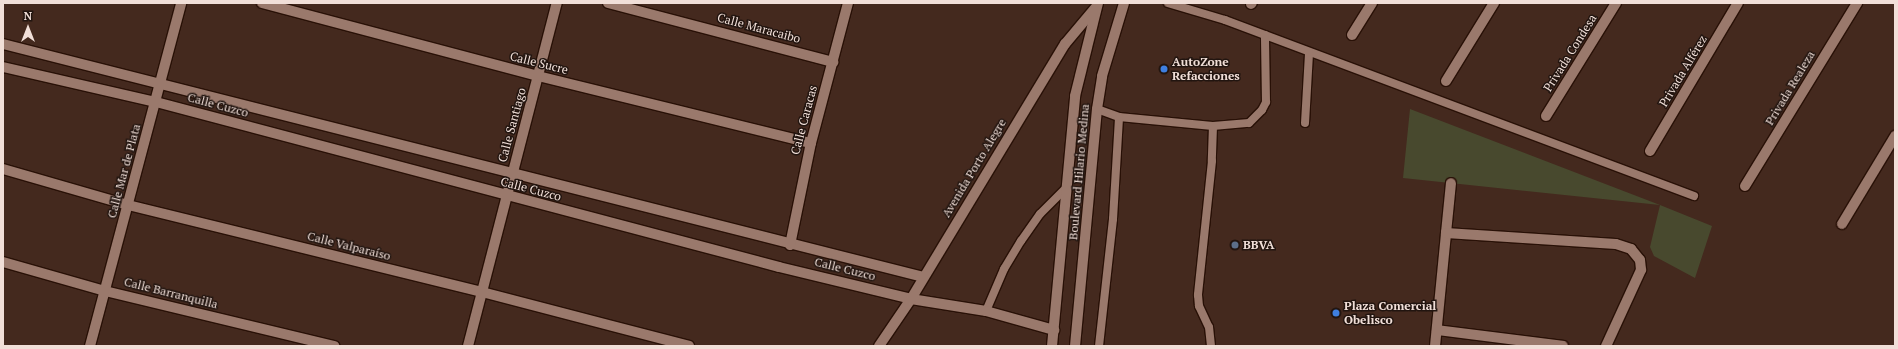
<!DOCTYPE html>
<html>
<head>
<meta charset="utf-8">
<style>
	body { margin:0 }
	#map { position:relative; width:1898px; height:349px; overflow:hidden; background:#44291e; font-family:"PT Serif",serif }
	div>[style] { position:absolute }
	.green>* { inset:0; background:#48492e }
	.roads { filter:drop-shadow(1px 0 #291107) drop-shadow(-1px 0 #291107) drop-shadow(0 1px #291107) drop-shadow(0 -1px #291107) }
	.lane>* { height:8px; margin:-4px; padding:0 4px; transform-origin:4px; border-radius:4px; background:#9a796c }
	.street>* { height:10px; margin:-5px; padding:0 5px; transform-origin:5px; border-radius:5px; background:#9a796c }
	.secondary>* { height:10px; margin:-5px; padding:0 5px; transform-origin:5px; border-radius:5px; background:#9a796c }
	.dots>* { width:11px; height:11px; translate:-50% -50%; box-sizing:border-box; border:2px solid #221510; border-radius:50% }
	span { translate:-50% -50%; white-space:nowrap; text-align:center; line-height:1.15; -webkit-text-stroke:3px #221510; paint-order:stroke }
	.street-label { font-size:12px; color:#f1dfd8 }
	.poi-label { font-size:12px; color:#f1dfd8; font-weight:700 }
	.left { translate:0 -50%; text-align:left }
	.frame { position:absolute; inset:0; border:4px solid #f1dfd8; pointer-events:none }
	.north { position:absolute; left:8px; top:8px; width:40px; height:40px; -webkit-text-stroke:3px #221510; paint-order:stroke; rotate:0deg; font-size:11px; font-weight:700; line-height:16px; text-align:center; color:#f1dfd8 }
	.north::after { content:''; display:block; margin:auto; width:14px; height:18px; background:#f1dfd8; clip-path:polygon(50% 0,100% 100%,50% 72%,0 100%) }
</style>
</head>
<body>
<div id="map">
	<div class="green">
		<div style="clip-path:polygon(1410px 109px,1660px 205px,1712px 226px,1695px 278px,1654px 256px,1650px 247px,1660px 205px,1403px 178px)"></div>
	</div>
	<div class="roads">
		<div class="lane">
			<div style="left:1168px;top:3px;width:59px;rotate:16.6deg"></div>
			<div style="left:1225px;top:20px;width:501px;rotate:20.57deg"></div>
			<div style="left:1097px;top:109px;width:23px;rotate:20deg"></div>
			<div style="left:1119px;top:117px;width:94px;rotate:5.5deg"></div>
			<div style="left:1213px;top:126px;width:35px;rotate:92deg"></div>
			<div style="left:1212px;top:161px;width:135px;rotate:96deg"></div>
			<div style="left:1198px;top:295px;width:11px;rotate:85deg"></div>
			<div style="left:1199px;top:306px;width:23px;rotate:65deg"></div>
			<div style="left:1209px;top:327px;width:19px;rotate:84deg"></div>
			<div style="left:1305px;top:123px;width:70px;rotate:-86.7deg"></div>
			<div style="left:1213px;top:126px;width:36px;rotate:-5deg"></div>
			<div style="left:1249px;top:123px;width:18px;rotate:-45deg"></div>
			<div style="left:1262px;top:110px;width:9px;rotate:-63deg"></div>
			<div style="left:1266px;top:102px;width:67px;rotate:-90.9deg"></div>
			<div style="left:986px;top:311px;width:46px;rotate:-66.8deg"></div>
			<div style="left:1004px;top:269px;width:33px;rotate:-59deg"></div>
			<div style="left:1021px;top:241px;width:33px;rotate:-55deg"></div>
			<div style="left:1040px;top:214px;width:35px;rotate:-45deg"></div>
			<div style="left:1099px;top:346px;width:128px;rotate:-83.7deg"></div>
			<div style="left:1113px;top:219px;width:102px;rotate:-86.6deg"></div>
		</div>
		<div class="street">
			<div style="left:262px;top:3px;width:285px;rotate:14.8deg"></div>
			<div style="left:538px;top:76px;width:281px;rotate:13.8deg"></div>
			<div style="left:608px;top:3px;width:233px;rotate:14.7deg"></div>
			<div style="left:1251px;top:4px;width:1px;rotate:-45deg"></div>
			<div style="left:1352px;top:35px;width:38px;rotate:-58deg"></div>
			<div style="left:3px;top:44px;width:949px;rotate:14.21deg"></div>
			<div style="left:3px;top:67px;width:157px;rotate:12.9deg"></div>
			<div style="left:156px;top:102px;width:644px;rotate:14.83deg"></div>
			<div style="left:779px;top:267px;width:136px;rotate:13.6deg"></div>
			<div style="left:911px;top:299px;width:76px;rotate:9.1deg"></div>
			<div style="left:986px;top:311px;width:71px;rotate:15.6deg"></div>
			<div style="left:1446px;top:81px;width:92px;rotate:-58.4deg"></div>
			<div style="left:1546px;top:116px;width:133px;rotate:-58.2deg"></div>
			<div style="left:1650px;top:151px;width:172px;rotate:-59.3deg"></div>
			<div style="left:3px;top:169px;width:130px;rotate:16.1deg"></div>
			<div style="left:128px;top:205px;width:365px;rotate:13.8deg"></div>
			<div style="left:482px;top:292px;width:214px;rotate:14.6deg"></div>
			<div style="left:1745px;top:186px;width:215px;rotate:-58.5deg"></div>
			<div style="left:1842px;top:224px;width:103px;rotate:-58.9deg"></div>
			<div style="left:1446px;top:233px;width:50px;rotate:-84.3deg"></div>
			<div style="left:790px;top:245px;width:104px;rotate:-78.4deg"></div>
			<div style="left:811px;top:143px;width:145px;rotate:-75.2deg"></div>
			<div style="left:3px;top:262px;width:106px;rotate:15.9deg"></div>
			<div style="left:105px;top:291px;width:236px;rotate:13.5deg"></div>
			<div style="left:1437px;top:330px;width:127px;rotate:7.2deg"></div>
			<div style="left:90px;top:346px;width:355px;rotate:-75.1deg"></div>
			<div style="left:468px;top:346px;width:354px;rotate:-75.5deg"></div>
			<div style="left:879px;top:346px;width:57px;rotate:-55.8deg"></div>
			<div style="left:911px;top:299px;width:298px;rotate:-58.9deg"></div>
			<div style="left:1065px;top:44px;width:48px;rotate:-50deg"></div>
			<div style="left:1435px;top:346px;width:114px;rotate:-84.4deg"></div>
			<div style="left:1446px;top:233px;width:170px;rotate:3.7deg"></div>
			<div style="left:1616px;top:244px;width:16px;rotate:18deg"></div>
			<div style="left:1631px;top:249px;width:14px;rotate:51deg"></div>
			<div style="left:1640px;top:260px;width:10px;rotate:84deg"></div>
			<div style="left:1641px;top:270px;width:84px;rotate:114.7deg"></div>
		</div>
		<div class="secondary">
			<div style="left:1052px;top:346px;width:251px;rotate:-84.7deg"></div>
			<div style="left:1075px;top:96px;width:96px;rotate:-76.1deg"></div>
			<div style="left:1075px;top:346px;width:238px;rotate:-84.7deg"></div>
			<div style="left:1097px;top:109px;width:33px;rotate:-81deg"></div>
			<div style="left:1102px;top:76px;width:76px;rotate:-73.2deg"></div>
		</div>
	</div>
	<div class="dots">
		<div style="left:1164px;top:69px;background:#3f7fe0"></div>
		<div style="left:1235px;top:245px;background:#5c6f8a"></div>
		<div style="left:1336px;top:313px;background:#3f7fe0"></div>
	</div>
	<div class="street-label">
		<span style="left:759px;top:28px;rotate:15deg">Calle Maracaibo</span>
		<span style="left:1570px;top:53px;rotate:-58deg">Privada Condesa</span>
		<span style="left:539px;top:63px;rotate:14deg">Calle Sucre</span>
		<span style="left:1683px;top:71px;rotate:-59deg">Privada Alférez</span>
		<span style="left:1790px;top:88px;rotate:-59deg">Privada Realeza</span>
		<span style="left:218px;top:105px;rotate:15deg">Calle Cuzco</span>
		<span style="left:804px;top:120px;rotate:-75deg">Calle Caracas</span>
		<span style="left:512px;top:125px;rotate:-75deg">Calle Santiago</span>
		<span style="left:974px;top:168px;rotate:-59deg">Avenida Porto Alegre</span>
		<span style="left:124px;top:171px;rotate:-75deg">Calle Mar de Plata</span>
		<span style="left:1079px;top:172px;rotate:-85deg">Boulevard Hilario Medina</span>
		<span style="left:531px;top:189px;rotate:15deg">Calle Cuzco</span>
		<span style="left:349px;top:246px;rotate:14deg">Calle Valparaíso</span>
		<span style="left:845px;top:269px;rotate:14deg">Calle Cuzco</span>
		<span style="left:171px;top:293px;rotate:14deg">Calle Barranquilla</span>
	</div>
	<div class="poi-label">
		<span class="left" style="left:1172px;top:69px">AutoZone<br>Refacciones</span>
		<span class="left" style="left:1243px;top:245px">BBVA</span>
		<span class="left" style="left:1344px;top:313px">Plaza Comercial<br>Obelisco</span>
	</div>
	<div class="frame"></div>
	<div class="north">N</div>
</div>
</body>
</html>
